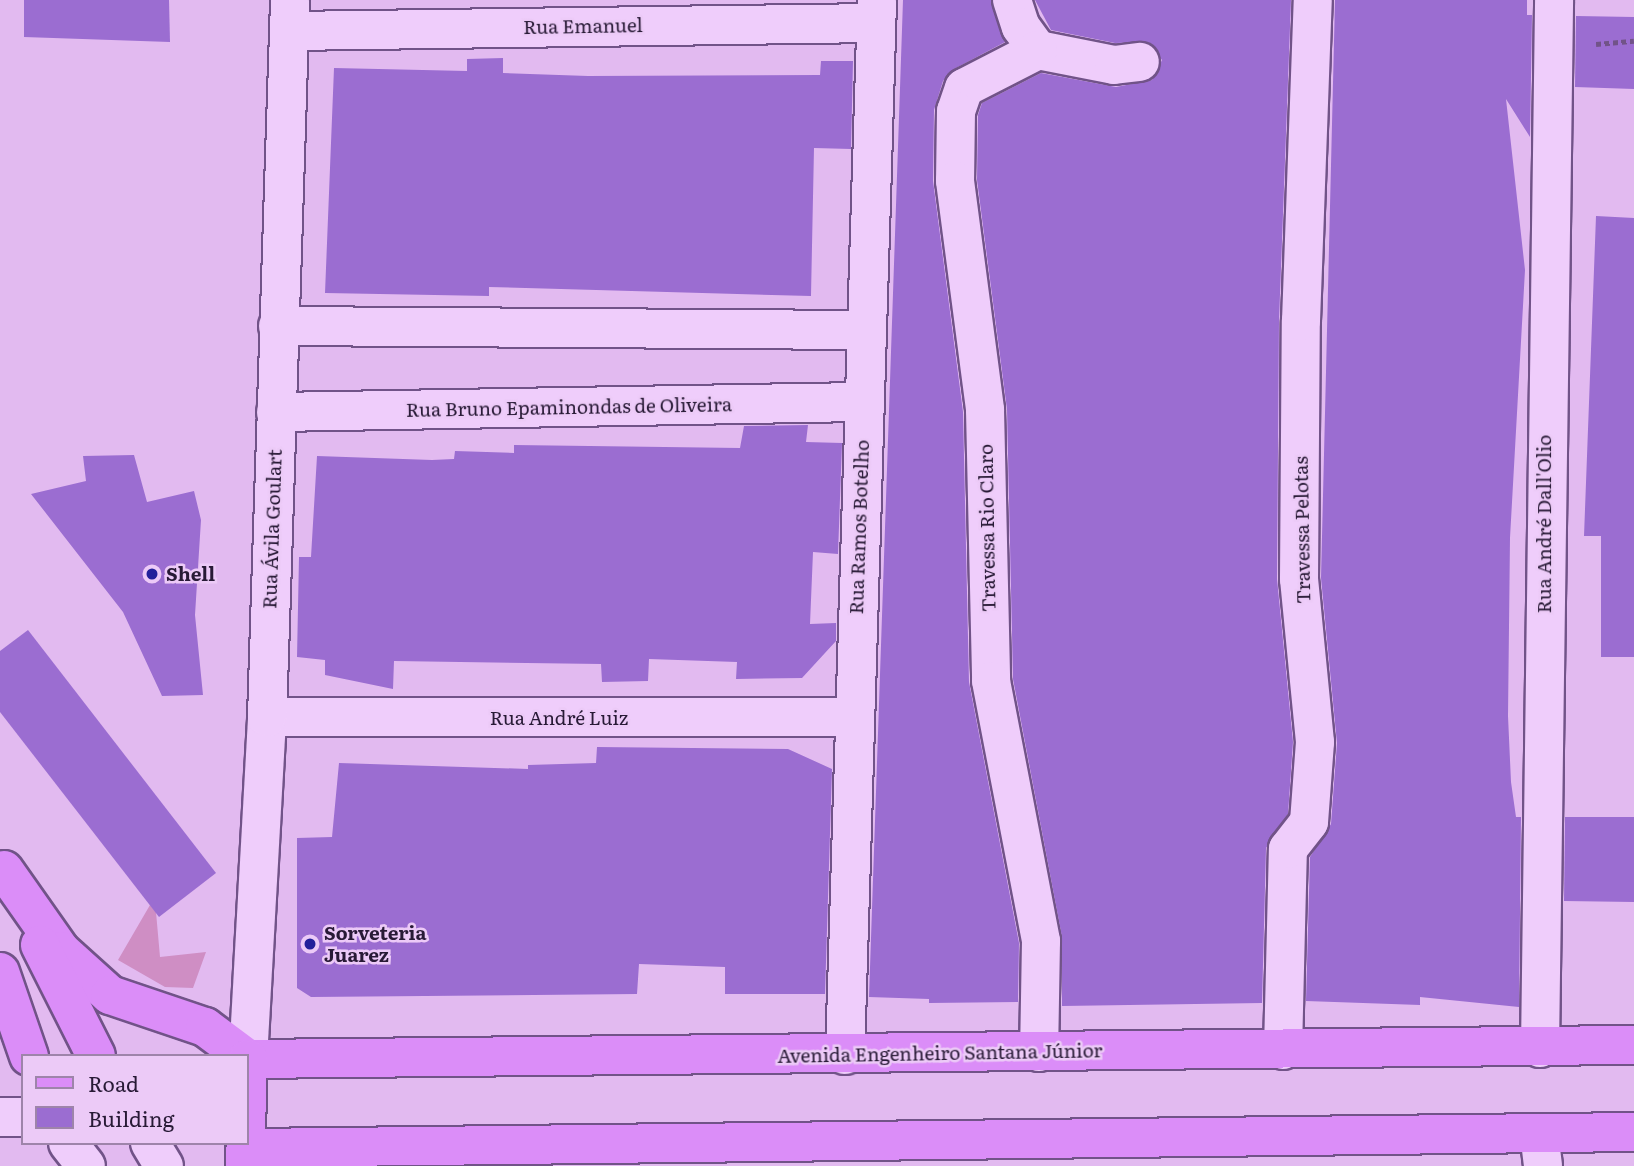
<!DOCTYPE html>
<html>
<head>
<meta charset="utf-8">
<style>
	body { margin:0 }
	#map { position:relative; width:1634px; height:1166px; overflow:hidden; background:#e2baf0; font-family:Literata,serif }
	div>[style] { position:absolute }
	.green>* { inset:0; background:#cf8ec4 }
	.building>* { inset:0; background:#9b6dd1 }
	.path>* { height:4.5px; margin-top:-2.25px; transform-origin:0; background:repeating-linear-gradient(90deg,#715388 0 5px,transparent 0 8.5px) }
	.roads { filter:drop-shadow(2px 0 #715388) drop-shadow(-2px 0 #715388) drop-shadow(0 2px #715388) drop-shadow(0 -2px #715388) }
	.street>* { height:38px; margin:-19px; padding:0 19px; transform-origin:19px; border-radius:19px; background:#efcdfb }
	.secondary>* { height:38px; margin:-19px; padding:0 19px; transform-origin:19px; border-radius:19px; background:#efcdfb }
	.primary>* { height:38px; margin:-19px; padding:0 19px; transform-origin:19px; border-radius:19px; background:#db8df8 }
	.dots>* { width:19px; height:19px; translate:-50% -50%; box-sizing:border-box; border:4px solid #eccaf7; border-radius:50% }
	span { translate:-50% -50%; white-space:nowrap; text-align:center; line-height:1.15; -webkit-text-stroke:5px #eccaf7; paint-order:stroke }
	.street-label { font-size:19px; color:#281a36 }
	.poi-label { font-size:19px; color:#281a36; font-weight:700 }
	.left { translate:0 -50%; text-align:left }
	.legend { position:absolute; left:21px; top:1054px; width:228px; height:91px; box-sizing:border-box; background:#eccaf7; border:2px solid #9e84aa; margin:0; padding:9px 12px; list-style:none; font-size:21px; color:#281a36 }
	.legend li { display:flex; align-items:center; gap:14px; height:35px }
	.legend b { width:35px; border:2px solid #9e84aa }
</style>
</head>
<body>
<div id="map">
	<div class="green">
		<div style="clip-path:polygon(150px 905px,156px 912px,160px 957px,206px 952px,193px 988px,165px 987px,118px 960px)"></div>
	</div>
	<div class="building">
		<div style="clip-path:polygon(24px 0,169px 0,170px 42px,24px 37px)"></div>
		<div style="clip-path:polygon(903px 0,991px 0,1005px 42px,954px 69px,943px 81px,934px 110px,933px 181px,963px 412px,969px 682px,1019px 943px,1018px 1002px,929px 1003px,929px 999px,869px 997px)"></div>
		<div style="clip-path:polygon(1035px 0,1291px 0,1279px 321px,1277px 579px,1293px 742px,1288px 814px,1266px 848px,1262px 1003px,1062px 1006px,1062px 937px,1013px 679px,1007px 409px,977px 180px,978px 115px,982px 103px,1041px 73px,1116px 87px,1152px 80px,1162px 60px,1148px 42px,1115px 43px,1051px 30px)"></div>
		<div style="clip-path:polygon(1335px 0,1527px 0,1527px 15px,1532px 15px,1530px 137px,1506px 99px,1525px 270px,1510px 538px,1508px 716px,1511px 782px,1516px 817px,1521px 817px,1519px 1007px,1420px 997px,1420px 1005px,1306px 1001px,1310px 857px,1331px 824px,1337px 743px,1321px 578px)"></div>
		<div style="clip-path:polygon(1576px 16px,1634px 17px,1634px 89px,1575px 87px)"></div>
		<div style="clip-path:polygon(503px 58px,503px 73px,588px 76px,820px 75px,821px 61px,853px 61px,851px 149px,814px 148px,811px 296px,489px 287px,489px 296px,325px 293px,334px 68px,467px 71px,467px 59px)"></div>
		<div style="clip-path:polygon(1596px 216px,1634px 218px,1634px 657px,1601px 657px,1601px 536px,1584px 536px)"></div>
		<div style="clip-path:polygon(808px 425px,806px 442px,842px 443px,838px 554px,813px 552px,810px 624px,836px 623px,836px 641px,802px 678px,736px 679px,737px 662px,649px 659px,648px 681px,602px 682px,601px 664px,394px 661px,393px 689px,325px 675px,325px 660px,297px 657px,299px 557px,311px 557px,317px 456px,432px 460px,454px 459px,455px 451px,514px 453px,514px 445px,740px 448px,744px 426px)"></div>
		<div style="clip-path:polygon(134px 455px,147px 502px,194px 491px,201px 520px,195px 615px,203px 695px,162px 696px,123px 612px,31px 494px,86px 481px,83px 456px)"></div>
		<div style="clip-path:polygon(28px 630px,216px 873px,159px 917px,0 712px,0 651px)"></div>
		<div style="clip-path:polygon(597px 747px,788px 749px,832px 769px,825px 994px,725px 994px,725px 967px,639px 964px,637px 994px,311px 997px,297px 988px,297px 838px,332px 837px,339px 763px,528px 769px,528px 765px,596px 763px)"></div>
		<div style="clip-path:polygon(1565px 817px,1634px 817px,1634px 902px,1564px 901px)"></div>
	</div>
	<div class="path">
		<div style="left:1596px;top:44px;width:38px;rotate:-5deg"></div>
	</div>
	<div class="roads">
		<div class="street">
			<div style="left:1012px;top:0;width:28px;rotate:72deg"></div>
			<div style="left:1021px;top:27px;width:29px;rotate:54deg"></div>
			<div style="left:1038px;top:50px;width:77px;rotate:11.2deg"></div>
			<div style="left:1114px;top:65px;width:26px;rotate:-7deg"></div>
			<div style="left:289px;top:31px;width:587px;rotate:-0.78deg"></div>
			<div style="left:1038px;top:50px;width:83px;rotate:152.8deg"></div>
			<div style="left:964px;top:88px;width:24px;rotate:109deg"></div>
			<div style="left:956px;top:111px;width:70px;rotate:90.8deg"></div>
			<div style="left:955px;top:181px;width:231px;rotate:82.5deg"></div>
			<div style="left:985px;top:410px;width:271px;rotate:88.7deg"></div>
			<div style="left:991px;top:681px;width:265px;rotate:79.1deg"></div>
			<div style="left:1041px;top:941px;width:111px;rotate:91deg"></div>
			<div style="left:278px;top:326px;width:587px;rotate:0.39deg"></div>
			<div style="left:276px;top:412px;width:587px;rotate:-0.98deg"></div>
			<div style="left:267px;top:717px;width:585px"></div>
			<div style="left:1540px;top:1048px;width:1048px;rotate:-89.23deg"></div>
			<div style="left:1283px;top:1050px;width:201px;rotate:-88.6deg"></div>
			<div style="left:1288px;top:849px;width:34px;rotate:-52deg"></div>
			<div style="left:1309px;top:822px;width:80px;rotate:-85.7deg"></div>
			<div style="left:1315px;top:742px;width:164px;rotate:-95.6deg"></div>
			<div style="left:1299px;top:579px;width:258px;rotate:-89.6deg"></div>
			<div style="left:1301px;top:321px;width:321px;rotate:-87.9deg"></div>
			<div style="left:845px;top:1055px;width:1055px;rotate:-88.26deg"></div>
			<div style="left:248px;top:1059px;width:343px;rotate:-86.8deg"></div>
			<div style="left:267px;top:717px;width:717px;rotate:-88.16deg"></div>
			<div style="left:0;top:1117px;width:23px"></div>
			<div style="left:1539px;top:1133px;width:33px;rotate:83deg"></div>
		</div>
		<div class="secondary">
			<div style="left:68px;top:1143px;width:29px;rotate:52deg"></div>
			<div style="left:150px;top:1143px;width:27px;rotate:59deg"></div>
		</div>
		<div class="primary">
			<div style="left:4px;top:870px;width:99px;rotate:54.9deg"></div>
			<div style="left:61px;top:951px;width:66px;rotate:41.9deg"></div>
			<div style="left:110px;top:995px;width:100px;rotate:18.6deg"></div>
			<div style="left:205px;top:1027px;width:49px;rotate:36.6deg"></div>
			<div style="left:40px;top:945px;width:124px;rotate:63.2deg"></div>
			<div style="left:0;top:972px;width:89px;rotate:71deg"></div>
			<div style="left:247px;top:1059px;width:1387px;rotate:-0.58deg"></div>
			<div style="left:248px;top:1148px;width:1386px;rotate:-0.66deg"></div>
			<div style="left:245px;top:1166px;width:107px;rotate:-88.4deg"></div>
		</div>
	</div>
	<div class="dots">
		<div style="left:152px;top:574px;background:#23209b"></div>
		<div style="left:310px;top:944px;background:#23209b"></div>
	</div>
	<div class="street-label">
		<span style="left:583px;top:26px;rotate:-1deg">Rua Emanuel</span>
		<span style="left:569px;top:407px;rotate:-1deg">Rua Bruno Epaminondas de Oliveira</span>
		<span style="left:1544px;top:524px;rotate:-90deg">Rua André Dall'Olio</span>
		<span style="left:859px;top:527px;rotate:-88deg">Rua Ramos Botelho</span>
		<span style="left:987px;top:528px;rotate:-91deg">Travessa Rio Claro</span>
		<span style="left:272px;top:529px;rotate:-88deg">Rua Ávila Goulart</span>
		<span style="left:1302px;top:530px;rotate:-91deg">Travessa Pelotas</span>
		<span style="left:559px;top:718px">Rua André Luiz</span>
		<span style="left:940px;top:1053px;rotate:-1deg">Avenida Engenheiro Santana Júnior</span>
	</div>
	<div class="poi-label">
		<span class="left" style="left:166px;top:574px">Shell</span>
		<span class="left" style="left:324px;top:944px">Sorveteria<br>Juarez</span>
	</div>
	<ul class="legend">
	<li><b style="height:9px;background:#db8df8"></b>Road</li>
	<li><b style="height:19px;background:#9b6dd1"></b>Building</li>
	</ul>
</div>
</body>
</html>
